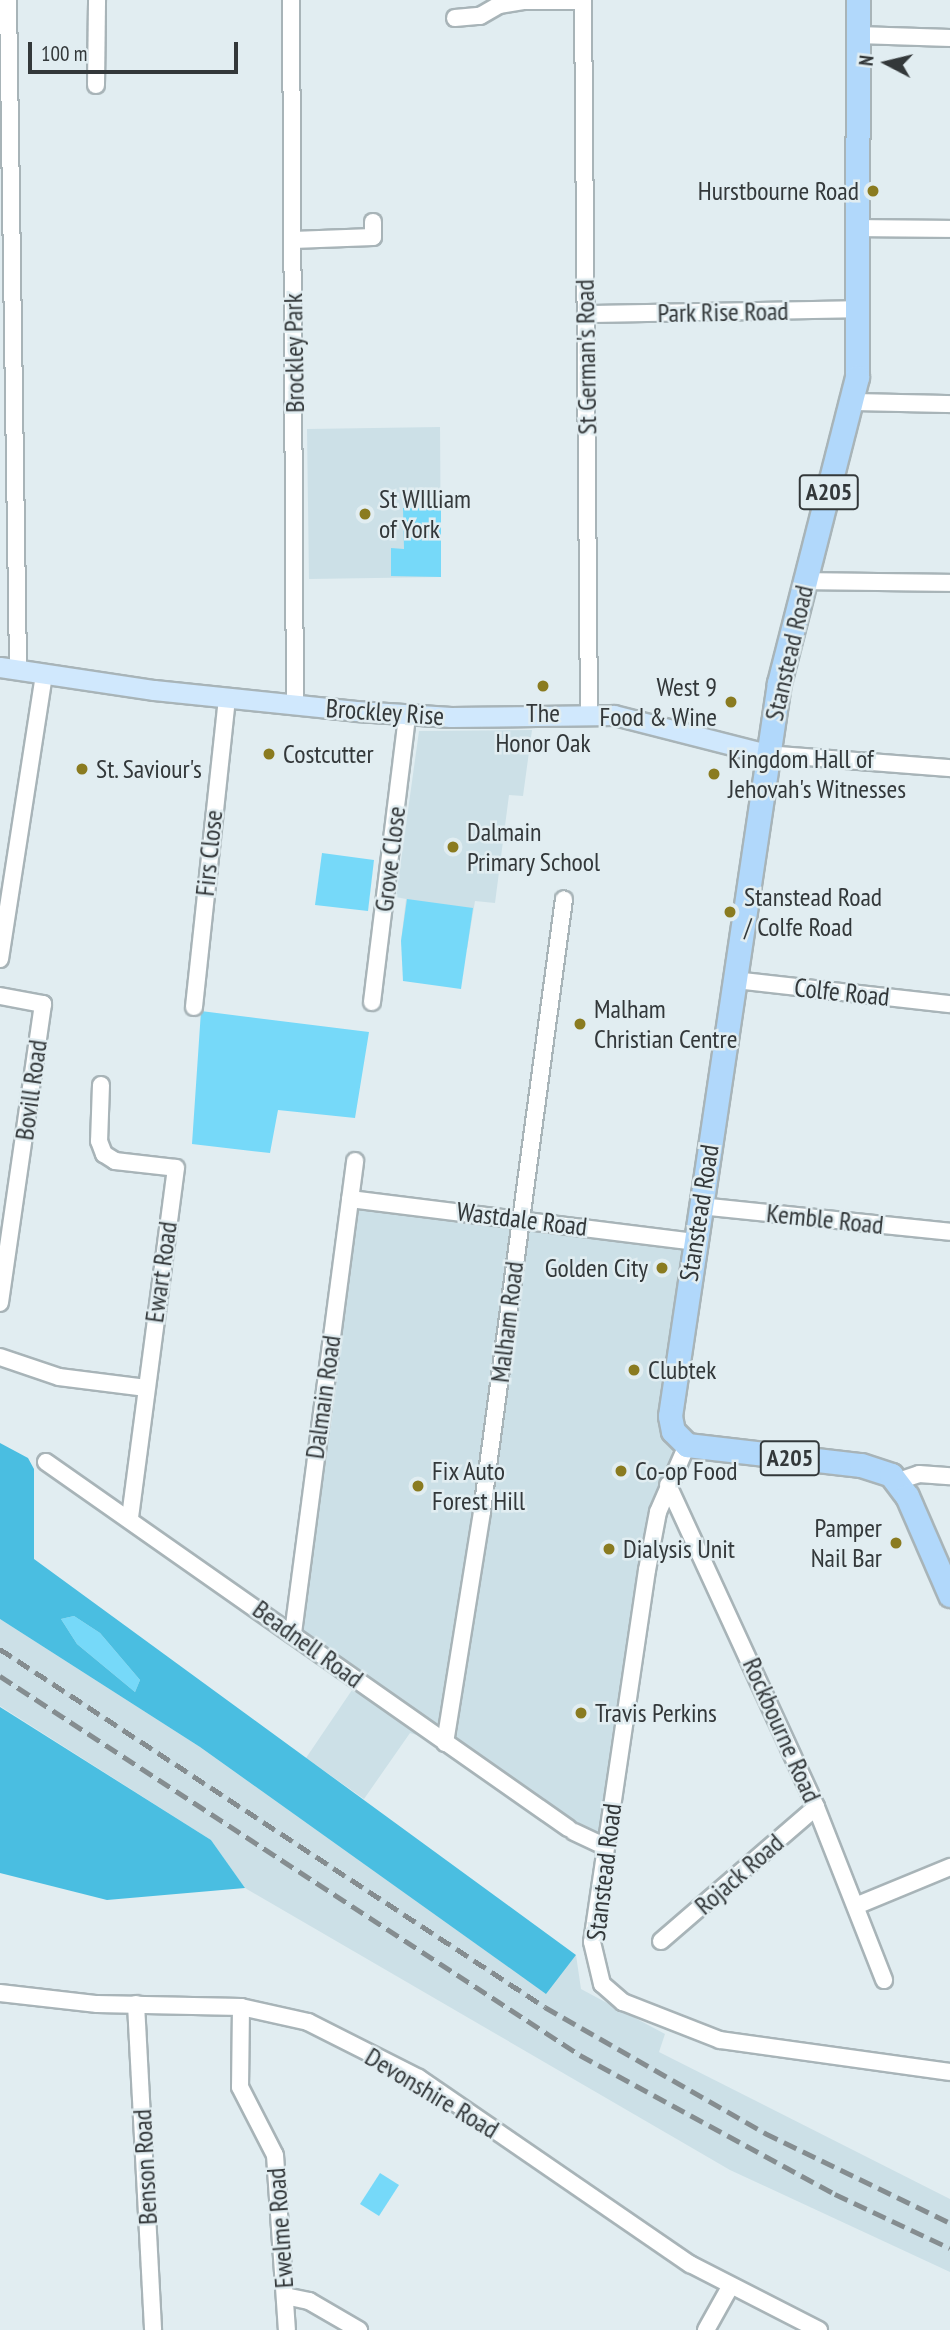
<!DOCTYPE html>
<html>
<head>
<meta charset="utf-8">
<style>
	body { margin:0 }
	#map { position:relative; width:950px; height:2330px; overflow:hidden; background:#e1edf1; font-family:"PT Sans Narrow",sans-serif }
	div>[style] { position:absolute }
	.built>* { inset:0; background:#cce0e7 }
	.green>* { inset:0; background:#76d9f9 }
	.forest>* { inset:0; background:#4abee1 }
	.roads { filter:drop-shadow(2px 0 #a8b4b8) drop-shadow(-2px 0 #a8b4b8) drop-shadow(0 2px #a8b4b8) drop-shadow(0 -2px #a8b4b8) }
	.minor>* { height:16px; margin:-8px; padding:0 8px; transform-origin:8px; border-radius:8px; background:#fff }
	.major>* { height:19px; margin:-9.5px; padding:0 9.5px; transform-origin:9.5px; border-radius:9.5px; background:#d0e8fd }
	.highway>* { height:23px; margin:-11.5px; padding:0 11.5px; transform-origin:11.5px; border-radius:11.5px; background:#b1d8fb }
	.rail>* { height:4.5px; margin-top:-2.25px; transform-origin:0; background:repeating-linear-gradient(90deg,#858d90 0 14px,transparent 0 21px) }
	.dots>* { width:19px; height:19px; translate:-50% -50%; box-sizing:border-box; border:4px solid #e1edf1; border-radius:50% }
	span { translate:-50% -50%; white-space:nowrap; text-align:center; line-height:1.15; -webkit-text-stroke:5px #e1edf1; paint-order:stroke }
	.shield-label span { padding:2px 5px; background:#e1edf1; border:2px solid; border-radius:5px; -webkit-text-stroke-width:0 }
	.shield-label { font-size:24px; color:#33383a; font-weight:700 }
	.poi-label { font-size:26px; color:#33383a }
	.right { translate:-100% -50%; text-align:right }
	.left { translate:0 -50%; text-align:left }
	.street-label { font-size:26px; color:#33383a }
	.north { position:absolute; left:852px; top:28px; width:70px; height:70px; -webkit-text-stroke:5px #e1edf1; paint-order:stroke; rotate:277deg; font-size:19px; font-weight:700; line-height:28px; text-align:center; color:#33383a }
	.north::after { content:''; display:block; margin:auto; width:24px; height:32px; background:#33383a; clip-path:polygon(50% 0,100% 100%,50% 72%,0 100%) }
	.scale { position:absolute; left:28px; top:42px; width:210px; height:32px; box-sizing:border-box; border:4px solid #33383a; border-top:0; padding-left:9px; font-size:21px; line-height:24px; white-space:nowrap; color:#33383a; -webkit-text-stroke:5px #e1edf1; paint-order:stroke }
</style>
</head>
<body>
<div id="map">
	<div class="built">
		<div style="clip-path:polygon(440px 427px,441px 577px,309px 579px,307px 429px)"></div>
		<div style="clip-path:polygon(532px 730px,523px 796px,509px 795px,495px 903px,475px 901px,467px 949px,401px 941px,406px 899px,396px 897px,419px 731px)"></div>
		<div style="clip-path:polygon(350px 1199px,695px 1248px,668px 1485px,606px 1847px,445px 1743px,410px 1733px,364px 1799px,306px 1758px,352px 1690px,293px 1633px)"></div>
		<div style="clip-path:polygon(0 1619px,200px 1747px,545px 1993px,576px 1955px,581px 1989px,665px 2034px,659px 2052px,950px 2199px,950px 2272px,730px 2170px,245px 1888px,211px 1840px,0 1706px)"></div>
	</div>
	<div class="green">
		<div style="clip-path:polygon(403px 508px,441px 509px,441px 577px,391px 576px,391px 548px,404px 549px)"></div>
		<div style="clip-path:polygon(322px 853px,374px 860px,368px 911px,315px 905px)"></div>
		<div style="clip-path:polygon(407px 899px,473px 908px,461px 989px,403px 981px,401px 941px)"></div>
		<div style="clip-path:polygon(201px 1011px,369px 1032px,355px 1118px,278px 1110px,270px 1153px,192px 1144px)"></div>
		<div style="clip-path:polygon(74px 1616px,100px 1633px,140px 1680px,135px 1692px,77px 1644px,61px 1619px)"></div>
		<div style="clip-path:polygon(380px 2173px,399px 2185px,379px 2216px,360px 2204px)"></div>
	</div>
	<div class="forest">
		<div style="clip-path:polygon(evenodd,0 1443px,28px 1458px,34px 1469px,34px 1559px,576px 1955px,546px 1994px,200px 1747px,0 1619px,0 1443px,74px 1616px,100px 1633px,140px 1680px,135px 1692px,77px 1644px,61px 1619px,74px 1616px)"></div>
		<div style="clip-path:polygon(0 1707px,211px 1840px,245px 1888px,107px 1900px,0 1873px)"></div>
	</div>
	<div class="roads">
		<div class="minor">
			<div style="left:8px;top:0;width:669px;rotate:89.14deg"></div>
			<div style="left:291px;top:0;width:706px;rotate:89.68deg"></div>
			<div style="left:583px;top:0;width:715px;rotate:89.52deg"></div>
			<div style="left:455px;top:18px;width:25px;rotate:-5deg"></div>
			<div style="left:480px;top:16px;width:22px;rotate:-30deg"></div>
			<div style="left:499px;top:5px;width:26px;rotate:-9deg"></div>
			<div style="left:525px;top:1px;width:58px"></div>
			<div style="left:858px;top:35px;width:92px;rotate:1.9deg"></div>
			<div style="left:96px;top:85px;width:85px;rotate:-89.3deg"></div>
			<div style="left:859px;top:228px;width:91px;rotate:0.6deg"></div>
			<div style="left:293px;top:240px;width:80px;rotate:-2.1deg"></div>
			<div style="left:373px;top:237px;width:15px;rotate:-90deg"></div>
			<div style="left:586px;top:314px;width:274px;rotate:-1deg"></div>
			<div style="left:851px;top:402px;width:99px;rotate:1.2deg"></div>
			<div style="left:806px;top:581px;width:144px;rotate:0.8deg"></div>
			<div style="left:767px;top:754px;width:184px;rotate:4.4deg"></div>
			<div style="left:0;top:959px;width:288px;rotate:-81.2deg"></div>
			<div style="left:735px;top:980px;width:216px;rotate:6.4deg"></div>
			<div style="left:0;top:996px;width:44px;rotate:10.5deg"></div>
			<div style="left:43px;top:1004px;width:302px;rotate:98.2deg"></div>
			<div style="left:372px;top:1002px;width:289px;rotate:-83deg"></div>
			<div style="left:194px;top:1007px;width:310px;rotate:-83.9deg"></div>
			<div style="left:101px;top:1085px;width:56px;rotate:92deg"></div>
			<div style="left:99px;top:1141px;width:14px;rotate:69deg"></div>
			<div style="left:104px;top:1154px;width:13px;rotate:32deg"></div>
			<div style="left:115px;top:1161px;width:61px;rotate:6.5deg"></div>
			<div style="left:176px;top:1168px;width:354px;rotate:97.5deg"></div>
			<div style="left:350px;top:1199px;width:347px;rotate:7.1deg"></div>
			<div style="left:700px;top:1206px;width:251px;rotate:5.9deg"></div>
			<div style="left:0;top:1357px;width:62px;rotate:18.7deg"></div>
			<div style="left:59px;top:1377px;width:88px;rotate:7.2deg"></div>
			<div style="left:687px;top:1445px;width:73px;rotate:113.4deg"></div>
			<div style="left:658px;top:1512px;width:59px;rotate:100.7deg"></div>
			<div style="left:647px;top:1570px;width:376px;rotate:98.4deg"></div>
			<div style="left:592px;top:1942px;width:43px;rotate:76.6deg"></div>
			<div style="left:602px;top:1984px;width:28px;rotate:41deg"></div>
			<div style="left:623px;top:2002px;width:104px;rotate:21.4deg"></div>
			<div style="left:720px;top:2040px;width:232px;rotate:7.9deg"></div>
			<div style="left:46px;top:1462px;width:638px;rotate:35.04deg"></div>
			<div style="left:898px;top:1481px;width:22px;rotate:-18deg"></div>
			<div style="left:919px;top:1474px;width:31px;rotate:4deg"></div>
			<div style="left:668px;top:1485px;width:354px;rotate:65.3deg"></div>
			<div style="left:816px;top:1807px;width:186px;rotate:68.5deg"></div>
			<div style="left:293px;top:1633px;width:476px;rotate:-82.5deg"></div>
			<div style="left:445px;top:1743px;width:235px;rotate:-80.9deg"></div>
			<div style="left:482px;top:1511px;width:617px;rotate:-82.37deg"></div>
			<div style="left:574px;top:1832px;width:35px;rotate:25deg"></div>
			<div style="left:858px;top:1905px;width:100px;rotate:-22.4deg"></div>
			<div style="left:661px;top:1941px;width:205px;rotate:-40.8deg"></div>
			<div style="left:0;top:1993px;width:98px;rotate:6.5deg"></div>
			<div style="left:97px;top:2004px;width:144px;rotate:1.2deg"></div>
			<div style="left:241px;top:2007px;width:69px;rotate:12.6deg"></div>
			<div style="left:308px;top:2022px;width:124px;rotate:26.8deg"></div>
			<div style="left:419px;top:2078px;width:329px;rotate:34.5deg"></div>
			<div style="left:690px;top:2264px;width:145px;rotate:27.1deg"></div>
			<div style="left:136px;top:2004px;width:326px;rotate:87deg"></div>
			<div style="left:241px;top:2007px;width:80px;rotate:90.7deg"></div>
			<div style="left:240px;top:2087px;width:76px;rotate:62.8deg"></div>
			<div style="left:275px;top:2155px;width:175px;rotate:86.1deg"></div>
			<div style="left:285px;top:2296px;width:25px;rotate:12deg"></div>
			<div style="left:309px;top:2301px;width:58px;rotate:30.1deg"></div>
			<div style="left:706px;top:2330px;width:49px;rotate:-60.8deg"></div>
		</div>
		<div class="major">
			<div style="left:0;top:667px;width:156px;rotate:8.5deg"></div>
			<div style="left:154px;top:690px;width:203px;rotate:5.9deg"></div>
			<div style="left:356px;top:711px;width:95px;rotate:3.6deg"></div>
			<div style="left:451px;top:717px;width:163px;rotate:-0.7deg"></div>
			<div style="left:614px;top:715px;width:158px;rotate:14.3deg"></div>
		</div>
		<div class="highway">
			<div style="left:858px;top:0;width:377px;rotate:90.2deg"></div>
			<div style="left:857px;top:377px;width:316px;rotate:104.3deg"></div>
			<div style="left:779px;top:683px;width:741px;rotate:98.46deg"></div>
			<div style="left:670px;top:1416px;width:15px;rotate:79deg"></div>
			<div style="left:673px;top:1431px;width:20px;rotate:45deg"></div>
			<div style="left:687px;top:1445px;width:175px;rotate:6.6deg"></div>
			<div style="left:861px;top:1465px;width:32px;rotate:18deg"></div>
			<div style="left:891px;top:1475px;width:26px;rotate:53deg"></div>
			<div style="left:907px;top:1496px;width:108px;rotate:66.5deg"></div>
		</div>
	</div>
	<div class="rail">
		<div style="left:0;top:1649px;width:652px;rotate:33.3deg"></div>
		<div style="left:545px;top:2007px;width:254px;rotate:29.8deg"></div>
		<div style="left:765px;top:2133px;width:206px;rotate:25.9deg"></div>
		<div style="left:0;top:1676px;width:693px;rotate:33.16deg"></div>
		<div style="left:580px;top:2055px;width:290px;rotate:28.6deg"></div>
		<div style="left:835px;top:2194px;width:127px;rotate:25.2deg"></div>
	</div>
	<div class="dots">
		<div style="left:873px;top:191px;background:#8a7b20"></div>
		<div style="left:365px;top:514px;background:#8a7b20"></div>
		<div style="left:543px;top:686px;background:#8a7b20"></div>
		<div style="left:731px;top:702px;background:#8a7b20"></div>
		<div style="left:269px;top:754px;background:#8a7b20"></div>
		<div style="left:82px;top:769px;background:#8a7b20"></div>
		<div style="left:714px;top:774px;background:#8a7b20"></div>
		<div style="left:453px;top:847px;background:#8a7b20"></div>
		<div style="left:730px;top:912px;background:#8a7b20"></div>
		<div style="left:580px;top:1024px;background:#8a7b20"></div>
		<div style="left:662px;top:1268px;background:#8a7b20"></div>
		<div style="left:634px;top:1370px;background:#8a7b20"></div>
		<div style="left:621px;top:1471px;background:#8a7b20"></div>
		<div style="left:418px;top:1486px;background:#8a7b20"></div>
		<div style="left:896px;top:1543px;background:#8a7b20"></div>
		<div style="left:609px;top:1549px;background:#8a7b20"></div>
		<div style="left:581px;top:1713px;background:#8a7b20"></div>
	</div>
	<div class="shield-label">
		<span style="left:829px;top:492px">A205</span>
		<span style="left:790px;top:1458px">A205</span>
	</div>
	<div class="poi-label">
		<span class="right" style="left:859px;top:191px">Hurstbourne Road</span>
		<span class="left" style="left:379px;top:514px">St WIlliam<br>of York</span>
		<span class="right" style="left:717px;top:702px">West 9<br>Food &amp; Wine</span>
		<span style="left:543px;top:728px">The<br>Honor Oak</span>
		<span class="left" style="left:283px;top:754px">Costcutter</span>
		<span class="left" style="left:728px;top:774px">Kingdom Hall of<br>Jehovah's Witnesses</span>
		<span class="left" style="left:96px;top:769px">St. Saviour's</span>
		<span class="left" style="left:467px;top:847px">Dalmain<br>Primary School</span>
		<span class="left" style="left:744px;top:912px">Stanstead Road<br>/ Colfe Road</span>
		<span class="left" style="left:594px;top:1024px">Malham<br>Christian Centre</span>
		<span class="right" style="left:648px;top:1268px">Golden City</span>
		<span class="left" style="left:648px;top:1370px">Clubtek</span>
		<span class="left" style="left:432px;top:1486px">Fix Auto<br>Forest Hill</span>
		<span class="left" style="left:635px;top:1471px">Co-op Food</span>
		<span class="right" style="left:882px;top:1543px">Pamper<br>Nail Bar</span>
		<span class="left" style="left:623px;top:1549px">Dialysis Unit</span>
		<span class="left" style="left:595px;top:1713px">Travis Perkins</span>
	</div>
	<div class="street-label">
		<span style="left:723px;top:312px;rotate:-1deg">Park Rise Road</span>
		<span style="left:294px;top:353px;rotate:-91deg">Brockley Park</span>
		<span style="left:586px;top:357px;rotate:-91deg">St German's Road</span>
		<span style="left:789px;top:653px;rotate:-77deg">Stanstead Road</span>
		<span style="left:385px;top:712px;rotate:4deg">Brockley Rise</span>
		<span style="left:209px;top:853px;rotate:-84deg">Firs Close</span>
		<span style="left:390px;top:859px;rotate:-83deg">Grove Close</span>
		<span style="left:842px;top:992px;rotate:6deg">Colfe Road</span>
		<span style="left:31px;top:1090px;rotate:-82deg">Bovill Road</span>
		<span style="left:699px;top:1213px;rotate:-81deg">Stanstead Road</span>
		<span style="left:522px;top:1219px;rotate:7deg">Wastdale Road</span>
		<span style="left:825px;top:1219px;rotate:6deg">Kemble Road</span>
		<span style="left:161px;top:1272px;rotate:-82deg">Ewart Road</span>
		<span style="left:507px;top:1322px;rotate:-83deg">Malham Road</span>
		<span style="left:323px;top:1397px;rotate:-82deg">Dalmain Road</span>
		<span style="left:308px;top:1644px;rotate:36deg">Beadnell Road</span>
		<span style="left:782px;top:1730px;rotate:66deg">Rockbourne Road</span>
		<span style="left:604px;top:1872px;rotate:-83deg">Stanstead Road</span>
		<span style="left:739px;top:1874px;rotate:-41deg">Rojack Road</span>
		<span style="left:432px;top:2093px;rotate:31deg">Devonshire Road</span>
		<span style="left:145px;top:2167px;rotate:-93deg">Benson Road</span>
		<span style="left:280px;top:2228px;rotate:-94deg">Ewelme Road</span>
	</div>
	<div class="north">N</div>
	<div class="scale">100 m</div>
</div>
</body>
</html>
